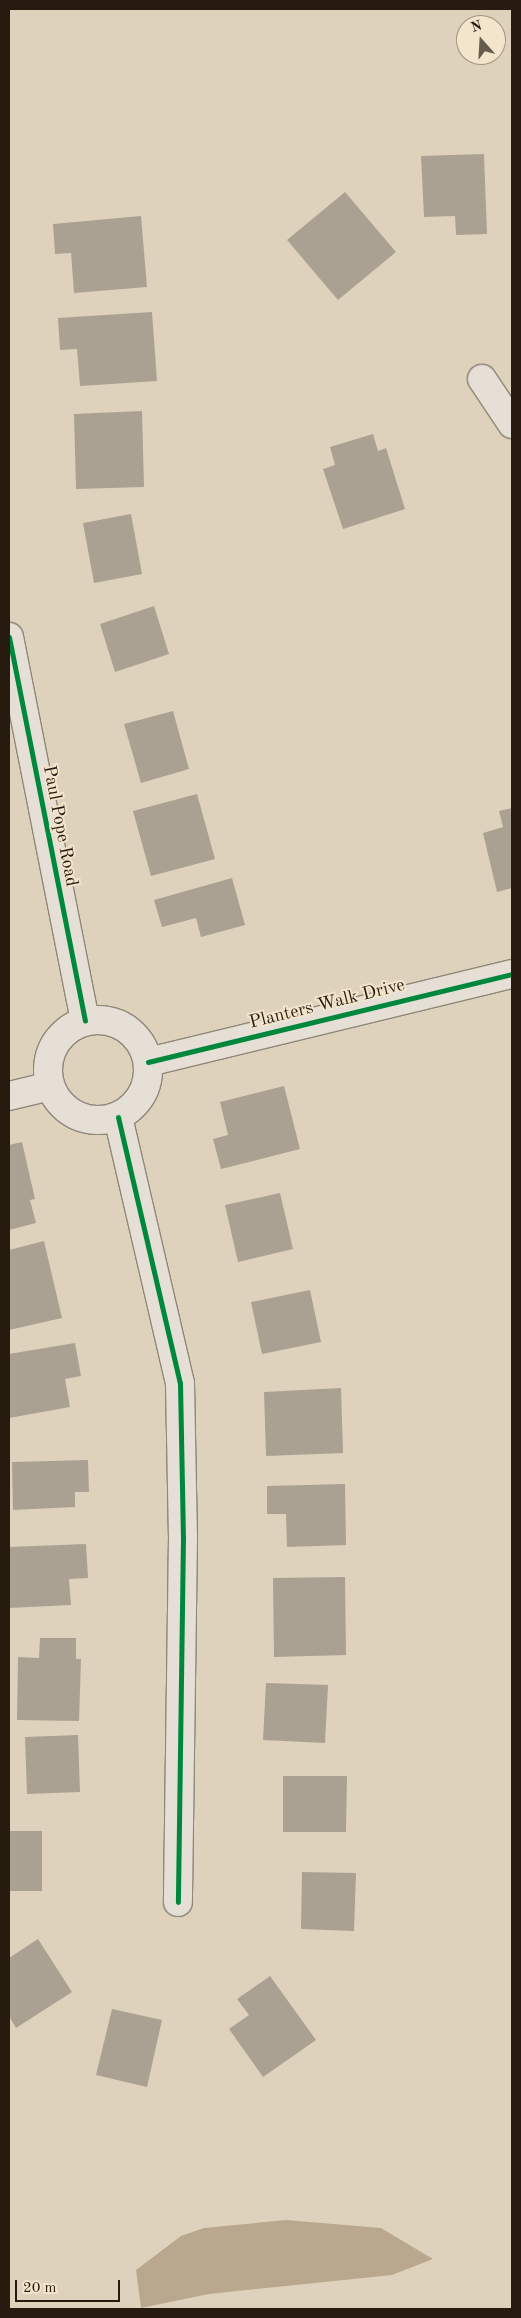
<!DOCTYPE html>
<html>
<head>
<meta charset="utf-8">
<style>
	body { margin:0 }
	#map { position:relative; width:521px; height:2318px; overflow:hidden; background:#dfd2bd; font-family:"Old Standard TT",serif }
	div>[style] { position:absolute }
	.water>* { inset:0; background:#b9a88e }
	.building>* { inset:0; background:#aaa193 }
	.roads { filter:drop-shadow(1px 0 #8f8779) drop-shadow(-1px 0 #8f8779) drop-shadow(0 1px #8f8779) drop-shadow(0 -1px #8f8779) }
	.minor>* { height:28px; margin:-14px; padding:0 14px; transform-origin:14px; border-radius:14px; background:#e5dfd5 }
	.minor>.ring { margin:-14px; padding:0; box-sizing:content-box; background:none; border:28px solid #e5dfd5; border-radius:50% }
	.cycleway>* { height:5px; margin:-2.5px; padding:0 2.5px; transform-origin:2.5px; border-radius:2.5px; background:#00873e }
	span { translate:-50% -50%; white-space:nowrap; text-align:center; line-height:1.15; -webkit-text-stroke:4px #f3e4cc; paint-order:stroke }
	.street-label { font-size:18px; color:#271b10 }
	.frame { position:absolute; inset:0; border:10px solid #271b10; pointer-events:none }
	.north { position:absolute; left:456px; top:15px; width:50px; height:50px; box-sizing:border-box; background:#f3e4cc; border:1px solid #a19481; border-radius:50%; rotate:341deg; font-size:14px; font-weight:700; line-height:20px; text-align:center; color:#271b10 }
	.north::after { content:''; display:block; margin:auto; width:18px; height:22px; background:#675b4d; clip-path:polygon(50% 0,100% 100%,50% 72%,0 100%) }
	.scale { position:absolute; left:15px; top:2280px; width:105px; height:22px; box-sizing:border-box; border:2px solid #271b10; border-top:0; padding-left:6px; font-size:15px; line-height:18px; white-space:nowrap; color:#271b10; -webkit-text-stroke:4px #f3e4cc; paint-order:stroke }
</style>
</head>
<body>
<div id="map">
	<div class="water">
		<div style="clip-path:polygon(286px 2220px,381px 2228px,433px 2259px,392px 2275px,209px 2294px,141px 2308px,136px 2270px,181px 2236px,204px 2228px)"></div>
	</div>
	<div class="building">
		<div style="clip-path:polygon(484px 154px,487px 234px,456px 235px,455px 216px,424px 217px,421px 156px)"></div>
		<div style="clip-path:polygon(345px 192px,396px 252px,338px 300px,287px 240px)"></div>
		<div style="clip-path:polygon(141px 216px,147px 287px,74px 293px,71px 253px,55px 254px,53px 224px)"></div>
		<div style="clip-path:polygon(152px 312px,157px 381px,80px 386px,77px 349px,60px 350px,58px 318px)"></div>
		<div style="clip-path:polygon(142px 411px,144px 487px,76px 489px,74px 414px)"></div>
		<div style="clip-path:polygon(373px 434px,378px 451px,386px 448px,405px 509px,343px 529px,323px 469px,335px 465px,330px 447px)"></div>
		<div style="clip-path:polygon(131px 514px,142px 574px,94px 583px,83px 523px)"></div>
		<div style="clip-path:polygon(154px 606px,169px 654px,115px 672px,100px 624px)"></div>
		<div style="clip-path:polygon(173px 711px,189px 769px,141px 783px,124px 724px)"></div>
		<div style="clip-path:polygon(197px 794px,215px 859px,151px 876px,133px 811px)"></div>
		<div style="clip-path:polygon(512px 808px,512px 888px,497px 892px,483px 833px,503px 827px,499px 811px)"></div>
		<div style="clip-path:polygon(232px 878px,245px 925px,201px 937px,196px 918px,162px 927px,154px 900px)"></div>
		<div style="clip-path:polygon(284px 1086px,300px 1149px,221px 1169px,213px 1139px,228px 1135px,220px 1102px)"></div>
		<div style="clip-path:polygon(22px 1142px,35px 1199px,30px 1200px,36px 1223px,9px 1230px,9px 1145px)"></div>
		<div style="clip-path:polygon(280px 1193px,293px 1249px,238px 1262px,225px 1205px)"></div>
		<div style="clip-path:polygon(44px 1241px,62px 1318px,9px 1330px,9px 1250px)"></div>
		<div style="clip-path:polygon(310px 1290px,321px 1342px,262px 1354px,251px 1302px)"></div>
		<div style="clip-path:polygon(75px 1343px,81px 1376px,65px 1379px,70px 1407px,9px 1418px,9px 1354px)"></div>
		<div style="clip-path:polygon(341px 1388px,343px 1453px,266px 1456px,264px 1392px)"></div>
		<div style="clip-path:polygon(88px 1460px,89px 1492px,75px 1492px,75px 1507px,13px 1510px,12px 1462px)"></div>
		<div style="clip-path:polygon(345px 1484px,346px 1545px,287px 1547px,286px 1514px,267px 1514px,267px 1486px)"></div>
		<div style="clip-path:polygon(86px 1544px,88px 1578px,69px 1579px,71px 1605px,9px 1608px,9px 1547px)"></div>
		<div style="clip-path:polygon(345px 1577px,346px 1655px,274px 1657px,273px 1578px)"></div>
		<div style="clip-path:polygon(40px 1638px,76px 1638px,76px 1659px,81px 1659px,79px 1721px,17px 1720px,18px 1657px,39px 1658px)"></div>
		<div style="clip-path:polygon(266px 1683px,328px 1685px,325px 1743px,263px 1740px)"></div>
		<div style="clip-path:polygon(78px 1735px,80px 1792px,27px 1794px,25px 1737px)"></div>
		<div style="clip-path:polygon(283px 1776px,347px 1776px,346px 1832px,283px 1832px)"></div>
		<div style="clip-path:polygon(9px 1831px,42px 1831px,42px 1891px,9px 1891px)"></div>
		<div style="clip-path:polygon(302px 1872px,356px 1873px,354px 1931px,301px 1929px)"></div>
		<div style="clip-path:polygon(38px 1939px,72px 1992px,16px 2028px,9px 2016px,9px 1958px)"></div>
		<div style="clip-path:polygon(270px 1976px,316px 2040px,263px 2077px,229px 2029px,249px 2015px,237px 1999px)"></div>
		<div style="clip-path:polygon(112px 2009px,162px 2020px,147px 2087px,96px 2075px)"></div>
	</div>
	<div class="roads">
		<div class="minor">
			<div style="left:482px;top:379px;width:54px;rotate:56.3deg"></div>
			<div style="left:9px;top:637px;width:391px;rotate:78.8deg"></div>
			<div class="ring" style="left:48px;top:1020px;width:72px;height:72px"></div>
			<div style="left:148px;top:1062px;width:374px;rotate:-13.6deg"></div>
			<div style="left:9px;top:1096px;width:42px;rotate:-13.7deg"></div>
			<div style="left:118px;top:1117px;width:273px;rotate:76.9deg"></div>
			<div style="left:180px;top:1383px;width:154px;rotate:88.9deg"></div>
			<div style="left:183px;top:1537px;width:365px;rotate:90.8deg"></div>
		</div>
	</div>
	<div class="cycleway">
		<div style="left:9px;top:637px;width:391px;rotate:78.8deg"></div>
		<div style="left:148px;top:1062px;width:374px;rotate:-13.6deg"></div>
		<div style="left:118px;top:1117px;width:273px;rotate:76.9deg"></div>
		<div style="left:180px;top:1383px;width:154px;rotate:88.9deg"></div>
		<div style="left:183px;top:1537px;width:365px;rotate:90.8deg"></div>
	</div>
	<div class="street-label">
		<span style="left:60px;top:826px;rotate:79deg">Paul Pope Road</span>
		<span style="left:327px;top:1004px;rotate:-14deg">Planters Walk Drive</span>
	</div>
	<div class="frame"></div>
	<div class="north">N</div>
	<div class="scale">20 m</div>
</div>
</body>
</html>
